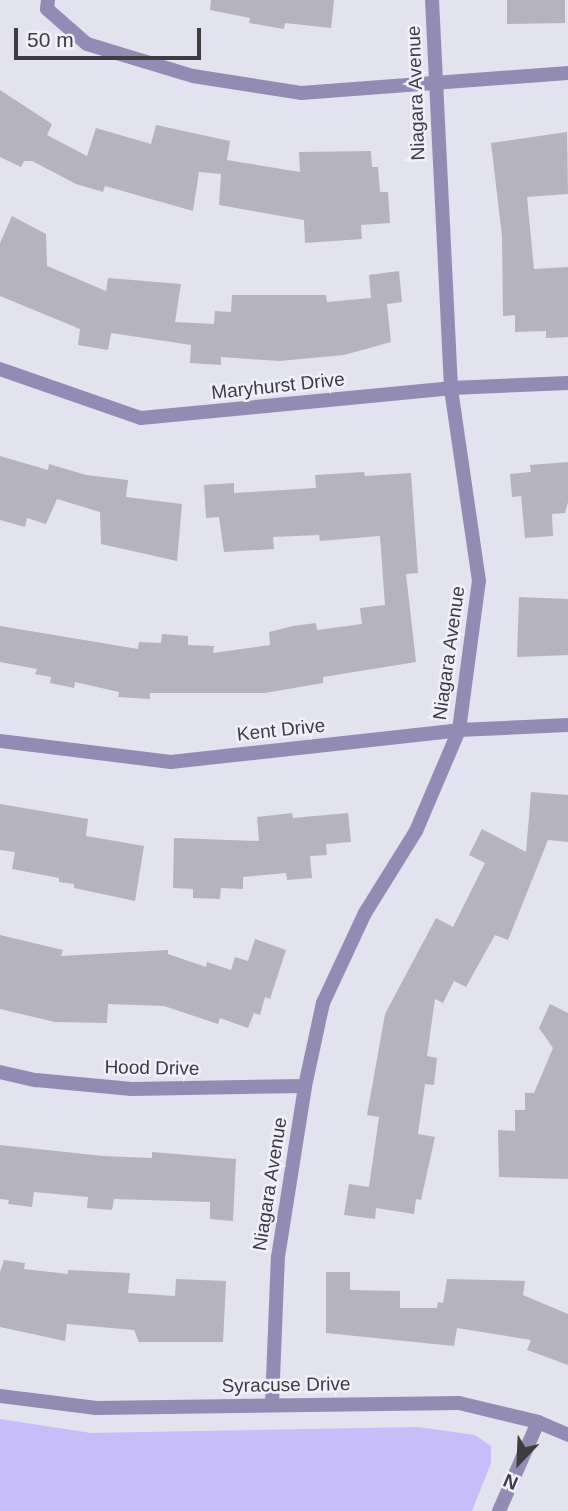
<!DOCTYPE html>
<html>
<head>
<meta charset="utf-8">
<style>
	body { margin:0 }
	#map { position:relative; width:568px; height:1511px; overflow:hidden; background:#e3e2ef; font-family:Helvetica,sans-serif }
	div>[style] { position:absolute }
	.green>* { inset:0; background:#c6bdfa }
	.building>* { inset:0; background:#b5b3c0 }
	.street>* { height:14px; margin:-7px; padding:0 7px; transform-origin:7px; border-radius:7px; background:#928cb4 }
	span { translate:-50% -50%; white-space:nowrap; text-align:center; line-height:1.15; -webkit-text-stroke:5px #f0effc; paint-order:stroke }
	.street-label { font-size:19px; color:#3c3c41 }
	.north { position:absolute; left:484px; top:1427px; width:70px; height:70px; -webkit-text-stroke:5px #f0effc; paint-order:stroke; rotate:203deg; font-size:19px; font-weight:700; line-height:28px; text-align:center; color:#3c3c41 }
	.north::after { content:''; display:block; margin:auto; width:24px; height:32px; background:#3c3c41; clip-path:polygon(50% 0,100% 100%,50% 72%,0 100%) }
	.scale { position:absolute; left:14px; top:28px; width:187px; height:32px; box-sizing:border-box; border:4px solid #3c3c41; border-top:0; padding-left:9px; font-size:21px; line-height:24px; white-space:nowrap; color:#3c3c41; -webkit-text-stroke:5px #f0effc; paint-order:stroke }
</style>
</head>
<body>
<div id="map">
	<div class="green">
		<div style="clip-path:polygon(0 1419px,91px 1433px,418px 1427px,475px 1435px,491px 1446px,491px 1463px,472px 1511px,0 1511px)"></div>
	</div>
	<div class="building">
		<div style="clip-path:polygon(211px 0,334px 0,331px 28px,285px 23px,284px 29px,249px 23px,250px 18px,210px 10px)"></div>
		<div style="clip-path:polygon(507px 0,565px 0,565px 23px,507px 24px)"></div>
		<div style="clip-path:polygon(0 90px,52px 124px,47px 135px,87px 156px,96px 128px,151px 144px,156px 125px,230px 141px,227px 160px,300px 172px,299px 152px,371px 151px,372px 167px,378px 167px,380px 192px,388px 192px,390px 223px,361px 225px,362px 239px,305px 243px,304px 220px,219px 205px,221px 174px,199px 172px,193px 211px,105px 186px,103px 192px,76px 184px,32px 161px,24px 161px,21px 167px,0 157px)"></div>
		<div style="clip-path:polygon(567px 132px,568px 194px,527px 197px,534px 269px,568px 267px,568px 337px,546px 338px,546px 331px,515px 332px,515px 315px,503px 316px,502px 236px,491px 143px)"></div>
		<div style="clip-path:polygon(12px 216px,46px 234px,47px 266px,106px 291px,108px 278px,181px 284px,175px 322px,214px 324px,215px 311px,231px 312px,232px 295px,326px 295px,327px 302px,371px 298px,369px 275px,399px 271px,402px 302px,387px 304px,391px 342px,344px 355px,279px 361px,221px 357px,221px 365px,190px 363px,191px 345px,111px 333px,108px 350px,78px 345px,80px 329px,0 296px,0 243px)"></div>
		<div style="clip-path:polygon(0 456px,48px 470px,49px 464px,86px 475px,128px 480px,126px 497px,182px 504px,177px 561px,101px 544px,100px 512px,57px 499px,46px 524px,27px 518px,25px 527px,0 520px)"></div>
		<div style="clip-path:polygon(568px 462px,568px 502px,565px 513px,552px 514px,553px 536px,525px 538px,521px 496px,512px 497px,510px 474px,531px 472px,530px 465px)"></div>
		<div style="clip-path:polygon(364px 472px,365px 476px,411px 473px,418px 573px,406px 574px,416px 662px,323px 677px,323px 683px,265px 693px,150px 693px,150px 699px,118px 697px,119px 692px,75px 682px,74px 688px,50px 683px,51px 677px,35px 674px,37px 669px,0 662px,0 626px,138px 649px,139px 642px,161px 643px,162px 634px,188px 636px,188px 645px,214px 646px,213px 653px,270px 645px,269px 632px,293px 626px,316px 623px,317px 630px,362px 624px,360px 608px,385px 605px,380px 536px,320px 541px,319px 535px,273px 537px,274px 549px,224px 552px,219px 517px,206px 518px,204px 485px,234px 483px,234px 493px,316px 488px,315px 475px)"></div>
		<div style="clip-path:polygon(519px 597px,568px 599px,568px 655px,517px 657px)"></div>
		<div style="clip-path:polygon(531px 792px,568px 795px,568px 842px,548px 840px,508px 940px,495px 935px,466px 987px,454px 981px,443px 1003px,435px 999px,427px 1056px,437px 1058px,434px 1085px,425px 1084px,418px 1134px,435px 1137px,421px 1200px,416px 1199px,414px 1214px,376px 1208px,375px 1219px,344px 1215px,349px 1184px,369px 1187px,379px 1117px,367px 1115px,385px 1014px,436px 918px,453px 927px,485px 863px,469px 855px,482px 829px,526px 852px)"></div>
		<div style="clip-path:polygon(0 804px,88px 819px,86px 836px,144px 846px,135px 901px,74px 888px,74px 884px,59px 882px,59px 878px,12px 869px,15px 852px,0 850px)"></div>
		<div style="clip-path:polygon(292px 813px,293px 818px,348px 813px,351px 842px,326px 844px,327px 855px,310px 856px,312px 878px,287px 880px,286px 873px,243px 877px,243px 889px,221px 888px,220px 899px,193px 898px,193px 889px,173px 888px,174px 838px,259px 841px,257px 817px)"></div>
		<div style="clip-path:polygon(0 935px,63px 950px,61px 956px,168px 950px,168px 954px,206px 967px,207px 962px,231px 970px,235px 957px,248px 961px,255px 939px,286px 950px,270px 999px,265px 997px,260px 1015px,254px 1013px,248px 1028px,220px 1018px,218px 1024px,164px 1006px,108px 1004px,107px 1023px,55px 1022px,0 1009px)"></div>
		<div style="clip-path:polygon(550px 1004px,568px 1013px,568px 1179px,499px 1177px,498px 1130px,515px 1131px,515px 1110px,525px 1110px,525px 1093px,534px 1093px,553px 1048px,539px 1028px)"></div>
		<div style="clip-path:polygon(0 1145px,103px 1156px,152px 1158px,152px 1152px,236px 1159px,233px 1221px,210px 1219px,210px 1202px,114px 1199px,112px 1210px,87px 1208px,88px 1197px,34px 1192px,32px 1207px,8px 1204px,9px 1200px,0 1199px)"></div>
		<div style="clip-path:polygon(4px 1260px,25px 1263px,24px 1269px,68px 1274px,68px 1270px,130px 1273px,128px 1293px,175px 1296px,176px 1279px,226px 1281px,223px 1342px,139px 1342px,134px 1330px,67px 1324px,65px 1341px,0 1327px,0 1272px)"></div>
		<div style="clip-path:polygon(326px 1272px,350px 1272px,350px 1290px,400px 1291px,400px 1308px,437px 1308px,438px 1302px,443px 1303px,447px 1279px,525px 1281px,523px 1295px,568px 1314px,568px 1365px,527px 1350px,531px 1340px,457px 1328px,454px 1346px,326px 1333px)"></div>
	</div>
	<div class="street">
		<div style="left:48px;top:0;width:9px;rotate:96deg"></div>
		<div style="left:47px;top:9px;width:53px;rotate:41.2deg"></div>
		<div style="left:87px;top:44px;width:111px;rotate:16.8deg"></div>
		<div style="left:193px;top:76px;width:109px;rotate:8.9deg"></div>
		<div style="left:301px;top:93px;width:268px;rotate:-4.3deg"></div>
		<div style="left:0;top:369px;width:149px;rotate:19.2deg"></div>
		<div style="left:141px;top:418px;width:311px;rotate:-5.5deg"></div>
		<div style="left:451px;top:388px;width:117px;rotate:-2.4deg"></div>
		<div style="left:0;top:741px;width:172px;rotate:7deg"></div>
		<div style="left:171px;top:762px;width:290px;rotate:-6.3deg"></div>
		<div style="left:459px;top:730px;width:109px;rotate:-2.6deg"></div>
		<div style="left:0;top:1072px;width:37px;rotate:13deg"></div>
		<div style="left:36px;top:1080px;width:96px;rotate:5.4deg"></div>
		<div style="left:132px;top:1089px;width:173px;rotate:-1deg"></div>
		<div style="left:0;top:1396px;width:97px;rotate:7.1deg"></div>
		<div style="left:96px;top:1408px;width:363px;rotate:-0.8deg"></div>
		<div style="left:459px;top:1403px;width:81px;rotate:13.5deg"></div>
		<div style="left:538px;top:1422px;width:33px;rotate:23deg"></div>
		<div style="left:272px;top:1404px;width:147px;rotate:-87.7deg"></div>
		<div style="left:278px;top:1257px;width:173px;rotate:-81deg"></div>
		<div style="left:305px;top:1086px;width:85px;rotate:-77.8deg"></div>
		<div style="left:323px;top:1003px;width:99px;rotate:-65deg"></div>
		<div style="left:365px;top:913px;width:97px;rotate:-58.1deg"></div>
		<div style="left:416px;top:831px;width:110px;rotate:-66.9deg"></div>
		<div style="left:459px;top:730px;width:150px;rotate:-82.4deg"></div>
		<div style="left:479px;top:581px;width:195px;rotate:-98.3deg"></div>
		<div style="left:451px;top:388px;width:388px;rotate:-92.8deg"></div>
		<div style="left:499px;top:1511px;width:97px;rotate:-66.3deg"></div>
	</div>
	<div class="street-label">
		<span style="left:416px;top:93px;rotate:-92deg">Niagara Avenue</span>
		<span style="left:278px;top:386px;rotate:-6deg">Maryhurst Drive</span>
		<span style="left:449px;top:653px;rotate:-82deg">Niagara Avenue</span>
		<span style="left:281px;top:730px;rotate:-6deg">Kent Drive</span>
		<span style="left:152px;top:1068px;rotate:1deg">Hood Drive</span>
		<span style="left:270px;top:1184px;rotate:-81deg">Niagara Avenue</span>
		<span style="left:286px;top:1385px;rotate:-1deg">Syracuse Drive</span>
	</div>
	<div class="north">N</div>
	<div class="scale">50 m</div>
</div>
</body>
</html>
